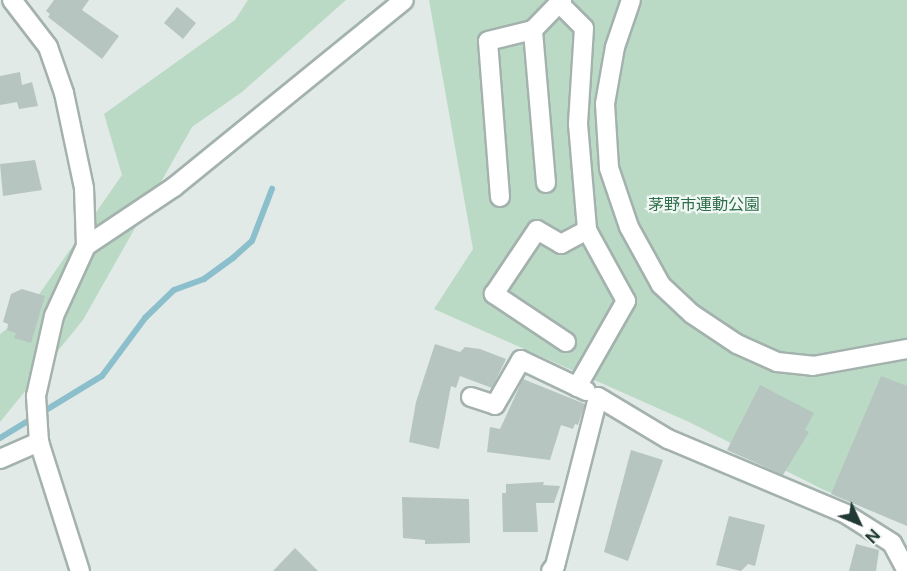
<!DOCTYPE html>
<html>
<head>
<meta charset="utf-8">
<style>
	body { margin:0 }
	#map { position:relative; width:907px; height:571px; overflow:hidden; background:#e1eae7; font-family:"Public Sans","Noto Sans JP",sans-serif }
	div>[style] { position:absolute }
	.green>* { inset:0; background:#bbdac5 }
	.stream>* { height:6px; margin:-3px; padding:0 3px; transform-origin:3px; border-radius:3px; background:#8cbfcc }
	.building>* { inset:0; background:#b6c5c0 }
	.roads { filter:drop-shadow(2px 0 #a4b2ae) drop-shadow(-2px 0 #a4b2ae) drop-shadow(0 2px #a4b2ae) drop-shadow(0 -2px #a4b2ae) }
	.minor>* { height:18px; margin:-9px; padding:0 9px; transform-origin:9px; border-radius:9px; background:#fff }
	span { translate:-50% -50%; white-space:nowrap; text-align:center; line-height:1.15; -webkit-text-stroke:4.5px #f1f7f4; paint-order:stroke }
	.park-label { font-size:16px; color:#2f6e4a }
	.north { position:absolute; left:829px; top:493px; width:60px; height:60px; -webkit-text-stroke:4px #f1f7f4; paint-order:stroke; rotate:134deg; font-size:16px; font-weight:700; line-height:24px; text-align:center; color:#223a35 }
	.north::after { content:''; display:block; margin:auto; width:21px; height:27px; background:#223a35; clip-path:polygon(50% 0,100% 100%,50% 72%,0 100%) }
</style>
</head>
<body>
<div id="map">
	<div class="green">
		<div style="clip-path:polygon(248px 0,346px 0,242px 92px,192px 127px,83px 320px,0 422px,0 334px,24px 316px,122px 175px,104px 114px,235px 20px)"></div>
		<div style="clip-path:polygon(429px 0,907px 0,907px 522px,824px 490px,689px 422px,434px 309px,473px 249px)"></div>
	</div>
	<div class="stream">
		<div style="left:0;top:438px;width:119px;rotate:-31.3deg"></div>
		<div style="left:102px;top:376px;width:72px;rotate:-53.4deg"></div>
		<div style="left:145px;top:318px;width:40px;rotate:-44deg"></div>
		<div style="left:174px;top:290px;width:32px;rotate:-20deg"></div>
		<div style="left:204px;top:279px;width:37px;rotate:-36deg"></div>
		<div style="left:234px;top:257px;width:24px;rotate:-42deg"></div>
		<div style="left:252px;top:241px;width:56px;rotate:-69deg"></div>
	</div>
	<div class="building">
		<div style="clip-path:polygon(54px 0,89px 0,82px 10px,119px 36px,102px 59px,48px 17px,50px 14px,46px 11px)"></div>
		<div style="clip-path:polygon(177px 7px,196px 23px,183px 39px,164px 23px)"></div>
		<div style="clip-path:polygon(20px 72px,22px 85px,32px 82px,38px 106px,19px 109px,17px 102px,0 105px,0 76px)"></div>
		<div style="clip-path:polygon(35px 160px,42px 190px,3px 196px,0 164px)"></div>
		<div style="clip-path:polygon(22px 289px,45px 296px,31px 343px,14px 338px,16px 333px,7px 330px,8px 324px,3px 322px,11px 294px)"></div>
		<div style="clip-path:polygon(435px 344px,460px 352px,465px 347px,480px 349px,506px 359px,492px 388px,460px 376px,456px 388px,451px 386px,439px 449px,409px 442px,416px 402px)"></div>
		<div style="clip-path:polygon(881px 376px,907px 386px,907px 526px,831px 494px)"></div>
		<div style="clip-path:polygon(523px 379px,585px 404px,578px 425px,575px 424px,573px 429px,561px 425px,550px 460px,487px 452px,490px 427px,500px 429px)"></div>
		<div style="clip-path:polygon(760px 385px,814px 413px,805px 430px,809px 432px,783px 475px,727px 450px)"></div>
		<div style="clip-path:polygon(631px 450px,663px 460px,628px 561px,604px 552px)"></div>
		<div style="clip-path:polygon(544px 482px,543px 485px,560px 486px,554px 503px,536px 503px,538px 532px,503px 532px,502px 493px,506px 493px,506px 484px)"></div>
		<div style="clip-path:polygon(402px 497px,469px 499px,470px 543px,425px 544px,425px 540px,403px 538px)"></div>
		<div style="clip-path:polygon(729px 516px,765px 525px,755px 566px,748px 564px,741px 571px,716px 565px)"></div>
		<div style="clip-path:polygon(856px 544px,879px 550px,876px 571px,849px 571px)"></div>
		<div style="clip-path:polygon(295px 548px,318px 571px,273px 571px)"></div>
	</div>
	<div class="roads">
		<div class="minor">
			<div style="left:12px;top:0;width:59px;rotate:52.5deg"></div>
			<div style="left:48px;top:47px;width:49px;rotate:70.8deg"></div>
			<div style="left:64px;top:93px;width:97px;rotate:78.1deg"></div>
			<div style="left:84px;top:188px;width:58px;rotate:88deg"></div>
			<div style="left:86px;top:246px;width:77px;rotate:114.6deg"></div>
			<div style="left:54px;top:316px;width:82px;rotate:102.7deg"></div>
			<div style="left:36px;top:396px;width:46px;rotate:86.3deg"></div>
			<div style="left:39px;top:442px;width:135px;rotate:72.4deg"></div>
			<div style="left:631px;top:0;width:50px;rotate:108.8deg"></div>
			<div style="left:615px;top:47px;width:58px;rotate:100deg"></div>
			<div style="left:605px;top:104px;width:64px;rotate:86.4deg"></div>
			<div style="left:609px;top:168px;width:62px;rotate:71.3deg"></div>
			<div style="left:629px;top:227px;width:66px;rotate:61.1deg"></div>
			<div style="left:661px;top:285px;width:42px;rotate:43.1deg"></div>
			<div style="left:692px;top:314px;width:54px;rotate:33.7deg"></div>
			<div style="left:737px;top:344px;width:44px;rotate:24.2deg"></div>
			<div style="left:777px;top:362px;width:36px;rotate:6deg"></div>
			<div style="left:813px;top:366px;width:96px;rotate:-10.3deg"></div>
			<div style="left:559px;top:3px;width:35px;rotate:45deg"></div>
			<div style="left:584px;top:28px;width:96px;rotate:93.6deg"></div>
			<div style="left:578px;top:124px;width:106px;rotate:85.1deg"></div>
			<div style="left:587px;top:230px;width:81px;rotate:61.2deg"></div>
			<div style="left:626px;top:301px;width:99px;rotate:119.7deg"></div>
			<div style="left:546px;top:183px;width:154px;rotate:-94.9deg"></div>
			<div style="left:533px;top:30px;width:42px;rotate:-46deg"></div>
			<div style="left:500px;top:197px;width:156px;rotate:-94.4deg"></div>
			<div style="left:488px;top:41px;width:46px;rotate:-13.7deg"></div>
			<div style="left:86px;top:246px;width:106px;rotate:-33.8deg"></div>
			<div style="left:174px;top:187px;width:296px;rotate:-39.1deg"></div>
			<div style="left:566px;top:342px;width:87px;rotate:-146.3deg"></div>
			<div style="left:494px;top:294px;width:77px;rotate:-56.1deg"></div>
			<div style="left:537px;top:230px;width:28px;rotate:30deg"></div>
			<div style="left:561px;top:244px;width:30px;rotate:-28deg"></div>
			<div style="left:471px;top:397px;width:25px;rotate:18deg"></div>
			<div style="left:495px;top:405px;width:52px;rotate:-60deg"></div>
			<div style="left:521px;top:360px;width:72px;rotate:25.5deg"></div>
			<div style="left:0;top:459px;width:43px;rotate:-23.6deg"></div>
			<div style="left:551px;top:571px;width:6px;rotate:-51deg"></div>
			<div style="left:555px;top:566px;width:174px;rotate:-75.7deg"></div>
			<div style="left:598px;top:397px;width:82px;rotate:31deg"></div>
			<div style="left:668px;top:439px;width:193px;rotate:22.8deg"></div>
			<div style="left:846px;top:514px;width:54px;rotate:32.2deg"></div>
			<div style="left:892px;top:543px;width:32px;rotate:62deg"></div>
		</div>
	</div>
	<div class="park-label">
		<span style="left:704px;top:205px">茅野市運動公園</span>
	</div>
	<div class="north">N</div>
</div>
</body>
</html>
